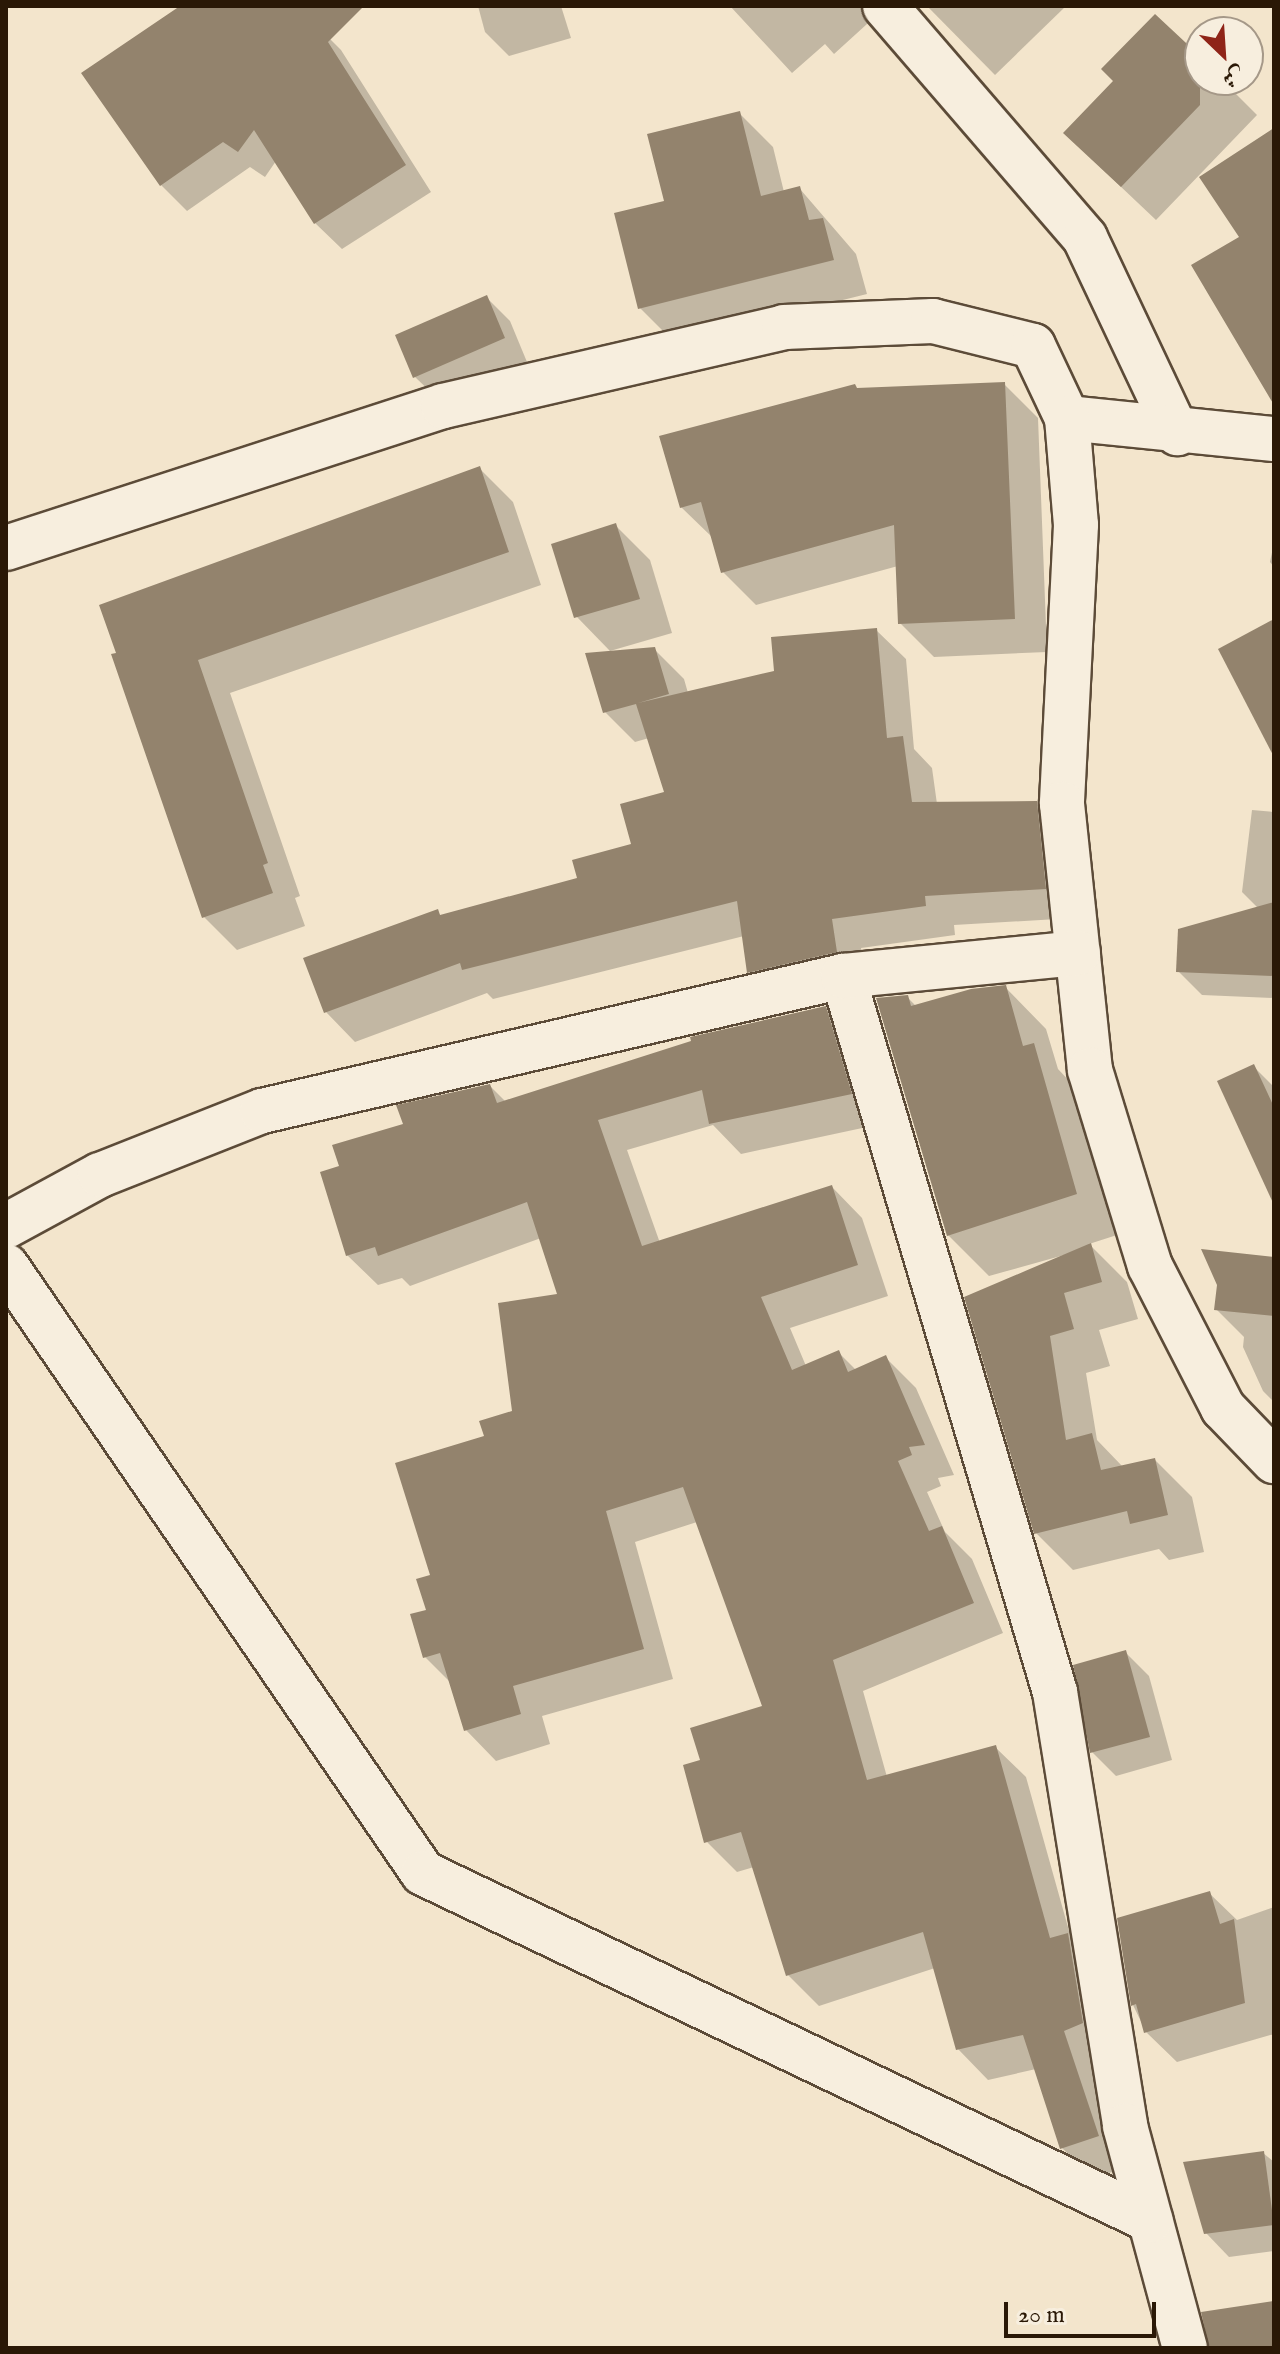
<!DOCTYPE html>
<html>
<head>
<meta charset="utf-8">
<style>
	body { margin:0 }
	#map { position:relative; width:1280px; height:2354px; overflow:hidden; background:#f3e5cc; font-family:"IM FELL English",Amiri,serif }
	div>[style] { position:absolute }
	.shadow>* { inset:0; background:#0003 }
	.building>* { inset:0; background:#93836d }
	.roads { filter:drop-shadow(2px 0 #5c4b38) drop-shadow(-2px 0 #5c4b38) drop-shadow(0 2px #5c4b38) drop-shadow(0 -2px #5c4b38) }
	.minor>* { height:44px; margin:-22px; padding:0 22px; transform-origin:22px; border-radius:22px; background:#f7eede }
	span { translate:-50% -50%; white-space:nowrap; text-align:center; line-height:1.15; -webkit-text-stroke:6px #f7eede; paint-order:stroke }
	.frame { position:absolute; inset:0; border:8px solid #2a1806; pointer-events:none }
	.north { position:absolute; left:1184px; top:16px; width:80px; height:80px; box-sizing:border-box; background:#f7eede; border:2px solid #a59888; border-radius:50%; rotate:155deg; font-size:22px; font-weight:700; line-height:32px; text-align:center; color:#2a1806 }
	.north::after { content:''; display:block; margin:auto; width:28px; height:36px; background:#8f2418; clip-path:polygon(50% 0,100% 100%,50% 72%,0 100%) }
	.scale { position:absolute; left:1004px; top:2302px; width:152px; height:36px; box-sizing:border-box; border:4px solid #2a1806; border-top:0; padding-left:10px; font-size:24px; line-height:28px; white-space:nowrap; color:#2a1806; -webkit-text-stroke:6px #f7eede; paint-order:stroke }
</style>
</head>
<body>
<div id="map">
	<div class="shadow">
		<div style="clip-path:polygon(184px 6px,362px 6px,325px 34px,341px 50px,431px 192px,342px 249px,315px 223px,276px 161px,265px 177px,250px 167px,187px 211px,161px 185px)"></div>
		<div style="clip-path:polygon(478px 6px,561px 6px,571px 38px,509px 56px,485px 32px)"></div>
		<div style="clip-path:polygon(730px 6px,870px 6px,878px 14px,834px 54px,825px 44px,792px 73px)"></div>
		<div style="clip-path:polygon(927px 6px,1066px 6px,995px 75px)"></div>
		<div style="clip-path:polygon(1200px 59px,1200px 80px,1222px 80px,1257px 115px,1156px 220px,1100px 167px)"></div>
		<div style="clip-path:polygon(739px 113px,773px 147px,784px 192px,800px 189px,856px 254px,867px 294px,674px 342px,640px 308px,667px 202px)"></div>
		<div style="clip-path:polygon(486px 297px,510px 321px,527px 362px,439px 400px,415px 377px)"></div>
		<div style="clip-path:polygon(1004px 384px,1038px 418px,1047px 652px,934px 657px,900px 623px,898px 566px,756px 605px,723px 572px,714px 539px,681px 507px,859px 390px)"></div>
		<div style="clip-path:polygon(480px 469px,513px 502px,541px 585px,230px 693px,300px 896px,295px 898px,305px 926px,237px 950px,204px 917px,113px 656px)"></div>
		<div style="clip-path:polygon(616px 526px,650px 560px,672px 633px,610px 651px,576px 616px)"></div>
		<div style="clip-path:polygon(1274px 543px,1274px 567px,1270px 562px)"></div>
		<div style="clip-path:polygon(876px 630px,906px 659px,914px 749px,932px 768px,937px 804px,1036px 803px,1066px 833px,1074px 918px,954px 925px,955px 935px,861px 948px,866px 981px,778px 1001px,749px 972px,744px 936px,493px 999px,487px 993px,355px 1042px,326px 1012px,437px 912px,442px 917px,580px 880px,633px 846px,666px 793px,649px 738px,635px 742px,605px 712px,654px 649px,684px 679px,688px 693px,776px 673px)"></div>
		<div style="clip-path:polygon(1252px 810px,1274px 812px,1274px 998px,1202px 995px,1178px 971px,1258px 908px,1242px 892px)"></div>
		<div style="clip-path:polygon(1005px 987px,1046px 1029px,1058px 1069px,1074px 1086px,1117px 1235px,1089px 1244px,1127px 1282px,1138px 1319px,1099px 1330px,1110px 1366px,1086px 1373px,1097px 1440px,1123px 1467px,1155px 1460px,1192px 1497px,1204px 1552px,1169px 1560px,1159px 1549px,1073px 1570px,1036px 1533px,966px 1298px,1075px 1252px,989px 1276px,948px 1235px,907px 997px,916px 1006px)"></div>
		<div style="clip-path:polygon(825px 1008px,856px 1039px,881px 1124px,741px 1154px,713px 1125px,627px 1150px,660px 1243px,832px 1187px,862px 1218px,888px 1296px,790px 1328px,806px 1366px,839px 1353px,856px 1370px,886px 1358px,916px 1388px,954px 1475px,938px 1478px,941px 1486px,927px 1492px,945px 1532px,972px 1559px,1003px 1633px,863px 1691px,887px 1777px,995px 1747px,1026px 1777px,1071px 1938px,1098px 1965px,1128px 2167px,1093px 2178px,1062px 2148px,1036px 2069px,988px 2080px,958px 2049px,935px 1968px,819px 2006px,788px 1975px,754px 1867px,737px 1872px,706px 1841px,702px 1762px,764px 1708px,697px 1522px,635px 1542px,673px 1679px,542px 1716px,550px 1744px,496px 1761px,466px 1730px,452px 1684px,425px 1657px,432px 1576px,486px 1438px,515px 1412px,560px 1296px,541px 1238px,410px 1286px,402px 1278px,378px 1285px,347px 1255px,341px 1167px,405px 1125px,490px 1086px,506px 1102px)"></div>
		<div style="clip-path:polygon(1253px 1066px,1274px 1087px,1274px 1200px)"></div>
		<div style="clip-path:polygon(1274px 1259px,1274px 1402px,1263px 1391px,1243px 1347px,1244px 1337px,1216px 1309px)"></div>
		<div style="clip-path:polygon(1126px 1653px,1149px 1676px,1172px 1760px,1116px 1776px,1092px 1752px)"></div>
		<div style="clip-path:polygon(1209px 1893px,1237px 1920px,1274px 1907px,1274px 2034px,1177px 2062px,1146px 2032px,1133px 2005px)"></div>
		<div style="clip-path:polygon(1263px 2153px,1274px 2162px,1274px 2251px,1229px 2257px,1206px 2233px)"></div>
	</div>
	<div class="building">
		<div style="clip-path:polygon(180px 6px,364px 6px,328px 42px,406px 165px,314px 224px,254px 130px,238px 152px,223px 142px,160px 186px,81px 73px)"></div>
		<div style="clip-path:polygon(1155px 14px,1200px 56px,1200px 105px,1121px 187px,1063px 133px,1113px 81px,1101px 69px)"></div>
		<div style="clip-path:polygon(740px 111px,761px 196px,800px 186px,809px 220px,823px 218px,834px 260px,638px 309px,614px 213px,664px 201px,647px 134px)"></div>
		<div style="clip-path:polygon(1274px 128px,1274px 405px,1191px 265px,1239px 237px,1199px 177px)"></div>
		<div style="clip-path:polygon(487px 295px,505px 338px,413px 378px,395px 335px)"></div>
		<div style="clip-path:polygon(1005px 382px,1015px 619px,898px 624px,894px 525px,721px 573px,701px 502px,680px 508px,659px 436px,855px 384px,857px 388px)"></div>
		<div style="clip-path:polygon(480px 466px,509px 552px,198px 660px,268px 863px,263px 865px,273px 893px,202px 918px,111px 654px,116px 653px,99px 605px)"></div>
		<div style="clip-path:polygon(616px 523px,640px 599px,574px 618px,551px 544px)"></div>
		<div style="clip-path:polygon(1274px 619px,1274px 757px,1218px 649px)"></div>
		<div style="clip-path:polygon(877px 628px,887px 738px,903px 736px,912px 802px,1037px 801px,1046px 889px,925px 896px,926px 906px,832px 919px,837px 952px,747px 973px,737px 901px,462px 970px,460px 963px,324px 1013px,303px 958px,438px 909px,440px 915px,577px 878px,572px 860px,631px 844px,620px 804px,664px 792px,636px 704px,603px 713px,585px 653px,655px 647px,669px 694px,638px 703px,774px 671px,771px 637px)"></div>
		<div style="clip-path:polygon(1274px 902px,1274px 976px,1176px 972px,1178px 929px)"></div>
		<div style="clip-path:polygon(1006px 985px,1023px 1046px,1034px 1043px,1077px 1194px,947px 1236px,876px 998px,908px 995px,911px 1006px,971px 989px)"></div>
		<div style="clip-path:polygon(826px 1006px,852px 1094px,709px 1124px,702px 1090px,598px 1120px,642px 1246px,832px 1185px,858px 1265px,761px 1297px,792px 1370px,839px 1350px,848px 1372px,886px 1355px,925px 1445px,909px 1447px,912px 1455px,898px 1461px,929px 1531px,942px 1526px,974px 1603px,833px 1660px,867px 1780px,996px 1745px,1050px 1938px,1068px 1933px,1083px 2023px,1064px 2031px,1099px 2136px,1060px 2149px,1023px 2035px,956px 2050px,923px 1932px,786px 1976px,741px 1832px,704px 1843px,683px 1765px,700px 1760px,690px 1728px,762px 1706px,683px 1487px,606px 1511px,644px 1649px,513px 1686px,521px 1714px,464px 1731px,440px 1653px,423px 1658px,410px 1614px,426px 1610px,416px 1579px,430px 1575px,395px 1463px,484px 1436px,479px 1421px,512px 1411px,498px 1303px,557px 1294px,527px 1202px,378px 1256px,375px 1247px,346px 1256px,320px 1172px,339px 1166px,332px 1145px,403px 1124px,396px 1105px,490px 1084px,497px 1103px,691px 1041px,690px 1037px)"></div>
		<div style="clip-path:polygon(1254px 1064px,1274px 1107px,1274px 1205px,1217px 1081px)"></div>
		<div style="clip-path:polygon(1091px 1243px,1102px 1282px,1064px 1293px,1074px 1329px,1050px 1336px,1066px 1440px,1092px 1433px,1101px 1470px,1155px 1458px,1168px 1515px,1130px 1524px,1127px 1511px,1034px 1534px,964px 1297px)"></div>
		<div style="clip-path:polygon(1201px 1249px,1274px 1257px,1274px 1316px,1214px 1310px,1217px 1285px)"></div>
		<div style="clip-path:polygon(1126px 1650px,1150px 1737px,1090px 1753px,1073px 1665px)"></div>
		<div style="clip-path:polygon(1210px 1891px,1220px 1924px,1234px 1919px,1245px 2003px,1144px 2033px,1136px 2004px,1131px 2006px,1117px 1918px)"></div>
		<div style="clip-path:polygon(1264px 2151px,1274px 2225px,1204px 2234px,1183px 2162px)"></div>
		<div style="clip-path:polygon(1274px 2301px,1274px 2348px,1209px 2348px,1201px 2312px)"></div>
	</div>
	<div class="roads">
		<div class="minor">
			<div style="left:885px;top:6px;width:306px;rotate:49.2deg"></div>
			<div style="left:1085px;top:238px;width:216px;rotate:64.7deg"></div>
			<div style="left:1067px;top:418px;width:208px;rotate:5.8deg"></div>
			<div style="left:6px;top:548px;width:459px;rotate:-18deg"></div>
			<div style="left:443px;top:406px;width:350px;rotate:-13deg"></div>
			<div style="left:784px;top:327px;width:149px;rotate:-2.3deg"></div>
			<div style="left:933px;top:321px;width:103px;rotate:14deg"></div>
			<div style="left:1033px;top:346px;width:80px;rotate:64.7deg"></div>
			<div style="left:1067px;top:418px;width:107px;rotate:85.2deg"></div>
			<div style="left:1076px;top:525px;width:279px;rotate:92.9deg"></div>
			<div style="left:1062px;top:804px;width:267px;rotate:84deg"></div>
			<div style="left:1090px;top:1070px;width:205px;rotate:73deg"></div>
			<div style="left:1150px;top:1266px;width:160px;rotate:62.8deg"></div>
			<div style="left:1223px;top:1408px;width:74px;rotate:46.1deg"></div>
			<div style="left:843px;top:976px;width:747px;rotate:73.51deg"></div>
			<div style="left:1055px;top:1692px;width:440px;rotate:80.8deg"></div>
			<div style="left:1125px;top:2126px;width:230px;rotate:74.9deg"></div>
			<div style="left:6px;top:1226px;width:107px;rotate:-28.5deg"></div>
			<div style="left:100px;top:1175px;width:174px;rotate:-21.6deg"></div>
			<div style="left:262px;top:1111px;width:596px;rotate:-13.08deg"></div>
			<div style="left:843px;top:976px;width:236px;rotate:-5.6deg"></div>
			<div style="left:6px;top:1266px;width:736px;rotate:55.51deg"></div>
			<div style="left:423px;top:1873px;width:806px;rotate:25.52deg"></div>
		</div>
	</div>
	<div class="frame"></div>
	<div class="north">ش</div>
	<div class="scale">20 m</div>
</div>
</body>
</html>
